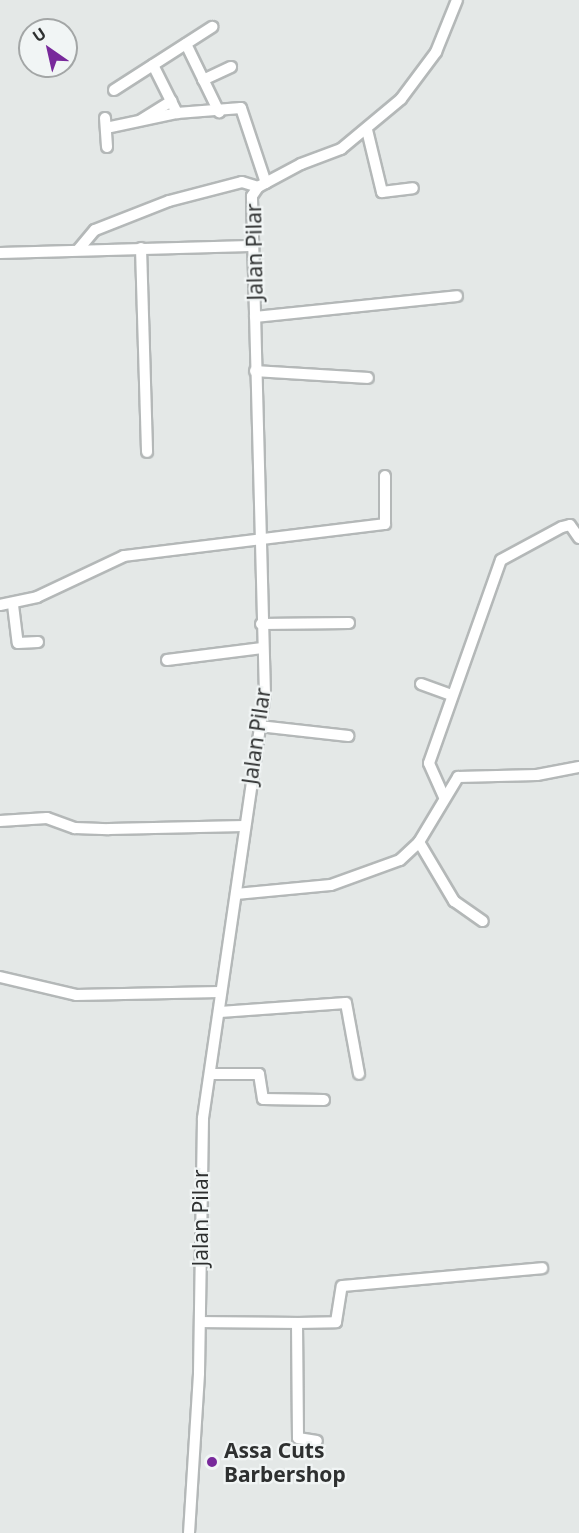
<!DOCTYPE html>
<html>
<head>
<meta charset="utf-8">
<style>
	body { margin:0 }
	#map { position:relative; width:579px; height:1533px; overflow:hidden; background:#e4e8e7; font-family:"Noto Sans",sans-serif }
	div>[style] { position:absolute }
	.roads { filter:drop-shadow(2px 0 #b4b8b8) drop-shadow(-2px 0 #b4b8b8) drop-shadow(0 2px #b4b8b8) drop-shadow(0 -2px #b4b8b8) }
	.minor>* { height:10px; margin:-5px; padding:0 5px; transform-origin:5px; border-radius:5px; background:#fff }
	.dots>* { width:16px; height:16px; translate:-50% -50%; box-sizing:border-box; border:3px solid #f1f5f5; border-radius:50% }
	span { translate:-50% -50%; white-space:nowrap; text-align:center; line-height:1.15; -webkit-text-stroke:4.5px #f1f5f5; paint-order:stroke }
	.street-label { font-size:21px; color:#2e3030 }
	.poi-label { font-size:21px; color:#2e3030; font-weight:700 }
	.left { translate:0 -50%; text-align:left }
	.north { position:absolute; left:18px; top:18px; width:60px; height:60px; box-sizing:border-box; background:#f1f5f5; border:2px solid #a3a6a6; border-radius:50%; rotate:326deg; font-size:16px; font-weight:700; line-height:24px; text-align:center; color:#2e3030 }
	.north::after { content:''; display:block; margin:auto; width:21px; height:27px; background:#78299b; clip-path:polygon(50% 0,100% 100%,50% 72%,0 100%) }
</style>
</head>
<body>
<div id="map">
	<div class="roads">
		<div class="minor">
			<div style="left:186px;top:44px;width:76px;rotate:64.1deg"></div>
			<div style="left:153px;top:65px;width:54px;rotate:63.4deg"></div>
			<div style="left:203px;top:80px;width:31px;rotate:-25deg"></div>
			<div style="left:114px;top:90px;width:117px;rotate:-32.7deg"></div>
			<div style="left:105px;top:118px;width:29px;rotate:86deg"></div>
			<div style="left:141px;top:120px;width:36px;rotate:-32deg"></div>
			<div style="left:106px;top:128px;width:73px;rotate:-11.9deg"></div>
			<div style="left:177px;top:113px;width:64px;rotate:-4.5deg"></div>
			<div style="left:241px;top:108px;width:79px;rotate:71.6deg"></div>
			<div style="left:367px;top:130px;width:64px;rotate:76.4deg"></div>
			<div style="left:382px;top:192px;width:31px;rotate:-7deg"></div>
			<div style="left:141px;top:248px;width:204px;rotate:88.3deg"></div>
			<div style="left:78px;top:250px;width:26px;rotate:-50deg"></div>
			<div style="left:95px;top:230px;width:79px;rotate:-21.4deg"></div>
			<div style="left:169px;top:201px;width:75px;rotate:-14.6deg"></div>
			<div style="left:242px;top:182px;width:17px;rotate:17deg"></div>
			<div style="left:0;top:253px;width:250px;rotate:-1.6deg"></div>
			<div style="left:255px;top:317px;width:203px;rotate:-5.9deg"></div>
			<div style="left:255px;top:371px;width:113px;rotate:3.5deg"></div>
			<div style="left:0;top:605px;width:38px;rotate:-12deg"></div>
			<div style="left:37px;top:597px;width:96px;rotate:-25.2deg"></div>
			<div style="left:124px;top:556px;width:263px;rotate:-7deg"></div>
			<div style="left:385px;top:524px;width:48px;rotate:-90deg"></div>
			<div style="left:13px;top:605px;width:38px;rotate:83deg"></div>
			<div style="left:18px;top:643px;width:20px;rotate:-3deg"></div>
			<div style="left:261px;top:624px;width:88px;rotate:-0.7deg"></div>
			<div style="left:167px;top:660px;width:96px;rotate:-7.2deg"></div>
			<div style="left:421px;top:684px;width:33px;rotate:20deg"></div>
			<div style="left:259px;top:726px;width:90px;rotate:6.4deg"></div>
			<div style="left:444px;top:797px;width:37px;rotate:-114deg"></div>
			<div style="left:429px;top:763px;width:215px;rotate:-70.5deg"></div>
			<div style="left:501px;top:560px;width:69px;rotate:-28.4deg"></div>
			<div style="left:562px;top:527px;width:8px;rotate:-14deg"></div>
			<div style="left:570px;top:525px;width:16px;rotate:55deg"></div>
			<div style="left:0;top:821px;width:47px;rotate:-3.7deg"></div>
			<div style="left:47px;top:818px;width:30px;rotate:20deg"></div>
			<div style="left:75px;top:828px;width:34px;rotate:2deg"></div>
			<div style="left:109px;top:829px;width:135px;rotate:-1.3deg"></div>
			<div style="left:419px;top:842px;width:69px;rotate:59.3deg"></div>
			<div style="left:454px;top:901px;width:35px;rotate:35deg"></div>
			<div style="left:236px;top:894px;width:95px;rotate:-5.4deg"></div>
			<div style="left:331px;top:885px;width:73px;rotate:-19.9deg"></div>
			<div style="left:400px;top:860px;width:26px;rotate:-43deg"></div>
			<div style="left:419px;top:842px;width:76px;rotate:-59deg"></div>
			<div style="left:458px;top:777px;width:79px;rotate:-1.5deg"></div>
			<div style="left:537px;top:775px;width:43px;rotate:-10.8deg"></div>
			<div style="left:0;top:977px;width:78px;rotate:13.3deg"></div>
			<div style="left:76px;top:995px;width:144px;rotate:-1.2deg"></div>
			<div style="left:220px;top:1012px;width:126px;rotate:-4.1deg"></div>
			<div style="left:346px;top:1003px;width:72px;rotate:79.6deg"></div>
			<div style="left:210px;top:1074px;width:49px"></div>
			<div style="left:259px;top:1074px;width:25px;rotate:81deg"></div>
			<div style="left:263px;top:1099px;width:61px;rotate:0.9deg"></div>
			<div style="left:201px;top:1322px;width:96px;rotate:0.6deg"></div>
			<div style="left:297px;top:1323px;width:115px;rotate:89.5deg"></div>
			<div style="left:298px;top:1438px;width:19px;rotate:9deg"></div>
			<div style="left:297px;top:1323px;width:39px;rotate:-1deg"></div>
			<div style="left:336px;top:1322px;width:36px;rotate:-81deg"></div>
			<div style="left:342px;top:1286px;width:201px;rotate:-5.1deg"></div>
			<div style="left:189px;top:1533px;width:160px;rotate:-86.4deg"></div>
			<div style="left:199px;top:1373px;width:255px;rotate:-89.1deg"></div>
			<div style="left:203px;top:1118px;width:428px;rotate:-81.7deg"></div>
			<div style="left:265px;top:695px;width:499px;rotate:-91.5deg"></div>
			<div style="left:252px;top:196px;width:11px;rotate:-56deg"></div>
			<div style="left:258px;top:187px;width:49px;rotate:-28.1deg"></div>
			<div style="left:301px;top:164px;width:43px;rotate:-20.6deg"></div>
			<div style="left:341px;top:149px;width:78px;rotate:-39.8deg"></div>
			<div style="left:401px;top:99px;width:59px;rotate:-53.3deg"></div>
			<div style="left:436px;top:52px;width:56px;rotate:-68deg"></div>
		</div>
	</div>
	<div class="dots">
		<div style="left:212px;top:1462px;background:#78299b"></div>
	</div>
	<div class="street-label">
		<span style="left:254px;top:252px;rotate:-91deg">Jalan Pilar</span>
		<span style="left:256px;top:736px;rotate:-82deg">Jalan Pilar</span>
		<span style="left:200px;top:1218px;rotate:-90deg">Jalan Pilar</span>
	</div>
	<div class="poi-label">
		<span class="left" style="left:224px;top:1462px">Assa Cuts<br>Barbershop</span>
	</div>
	<div class="north">U</div>
</div>
</body>
</html>
